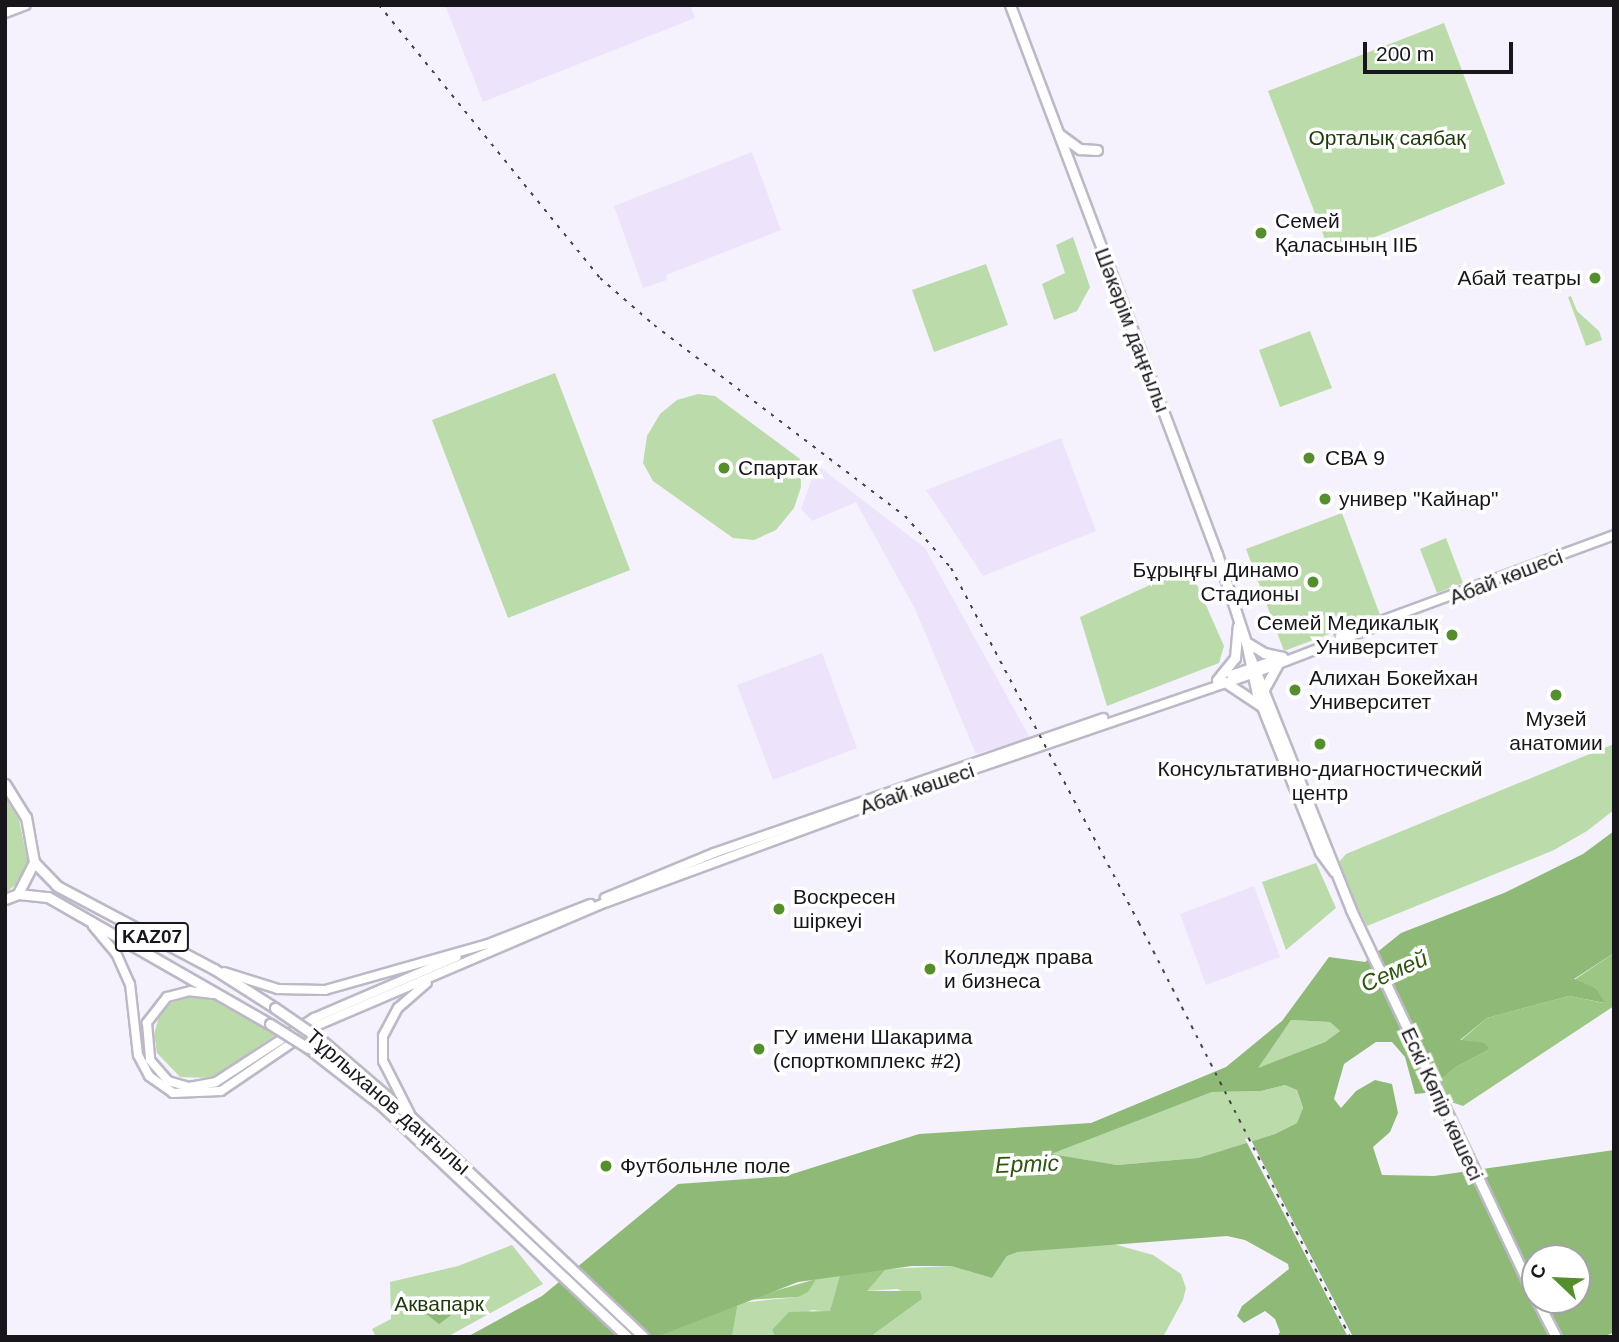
<!DOCTYPE html>
<html>
<head>
<meta charset="utf-8">
<style>
	body { margin:0 }
	#map { position:relative; width:1619px; height:1342px; overflow:hidden; background:#f5f1fd; font-family:Arial,sans-serif }
	div>[style] { position:absolute }
	.built>* { inset:0; background:#ede4fb }
	.green>* { inset:0; background:#bbdcaa }
	.forest>* { inset:0; background:#9bc683 }
	.water>* { inset:0; background:#8eb977 }
	.pier>* { inset:0; background:#f5f1fd }
	.roads { filter:drop-shadow(2px 0 #bdb8c6) drop-shadow(-2px 0 #bdb8c6) drop-shadow(0 2px #bdb8c6) drop-shadow(0 -2px #bdb8c6) }
	.secondary>* { height:8px; margin:-4px; padding:0 4px; transform-origin:4px; border-radius:4px; background:#fff }
	.primary>* { height:9px; margin:-4.5px; padding:0 4.5px; transform-origin:4.5px; border-radius:4.5px; background:#fff }
	.trunk>* { height:9px; margin:-4.5px; padding:0 4.5px; transform-origin:4.5px; border-radius:4.5px; background:#fff }
	.rail>* { height:2px; margin-top:-1px; transform-origin:0; background:repeating-linear-gradient(90deg,#46444a 0 3.5px,transparent 0 10.5px) }
	.bridges { filter:drop-shadow(2px 0 #bdb8c6) drop-shadow(-2px 0 #bdb8c6) drop-shadow(0 2px #bdb8c6) drop-shadow(0 -2px #bdb8c6) }
	.trunk-bridge>* { height:9px; margin:-4.5px; padding:0 4.5px; transform-origin:4.5px; border-radius:4.5px; background:#fff }
	.dots>* { width:19px; height:19px; translate:-50% -50%; box-sizing:border-box; border:4px solid #fff; border-radius:50% }
	span { translate:-50% -50%; white-space:nowrap; text-align:center; line-height:1.15; -webkit-text-stroke:7px #fff; paint-order:stroke }
	.shield-label span { padding:2px 5px; background:#fff; border:2px solid; border-radius:5px; -webkit-text-stroke-width:0 }
	.shield-label { font-size:19px; color:#18161b; font-weight:700 }
	.park-label { font-size:21px; color:#1e390a }
	.poi-label { font-size:21px; color:#18161b }
	.left { translate:0 -50%; text-align:left }
	.right { translate:-100% -50%; text-align:right }
	.street-label { font-size:21px; color:#18161b }
	.water-label { font-size:23px; color:#2d540f; font-style:italic }
	.frame { position:absolute; inset:0; border:7px solid #18161b; pointer-events:none }
	.north { position:absolute; left:1521px; top:1244px; width:70px; height:70px; box-sizing:border-box; background:#fff; border:2px solid #a3a2a4; border-radius:50%; rotate:293deg; font-size:19px; font-weight:700; line-height:28px; text-align:center; color:#18161b }
	.north::after { content:''; display:block; margin:auto; width:24px; height:32px; background:#558f2d; clip-path:polygon(50% 0,100% 100%,50% 72%,0 100%) }
	.scale { position:absolute; left:1363px; top:42px; width:150px; height:32px; box-sizing:border-box; border:4px solid #18161b; border-top:0; padding-left:9px; font-size:21px; line-height:24px; white-space:nowrap; color:#18161b; -webkit-text-stroke:5px #fff; paint-order:stroke }
</style>
</head>
<body>
<div id="map">
	<div class="built">
		<div style="clip-path:polygon(445px 5px,690px 5px,695px 18px,483px 102px)"></div>
		<div style="clip-path:polygon(752px 152px,781px 230px,666px 275px,667px 280px,643px 288px,614px 206px)"></div>
		<div style="clip-path:polygon(1061px 438px,1096px 531px,983px 576px,926px 490px)"></div>
		<div style="clip-path:polygon(817px 465px,925px 548px,1030px 738px,976px 754px,915px 609px,856px 502px,812px 521px,801px 509px)"></div>
		<div style="clip-path:polygon(822px 653px,857px 748px,773px 780px,737px 685px)"></div>
		<div style="clip-path:polygon(1254px 886px,1280px 957px,1206px 985px,1180px 914px)"></div>
	</div>
	<div class="green">
		<div style="clip-path:polygon(1444px 23px,1505px 184px,1331px 255px,1268px 91px)"></div>
		<div style="clip-path:polygon(1073px 237px,1090px 287px,1077px 311px,1054px 320px,1042px 284px,1065px 273px,1056px 245px)"></div>
		<div style="clip-path:polygon(986px 264px,1008px 325px,934px 352px,912px 290px)"></div>
		<div style="clip-path:polygon(1571px 296px,1577px 311px,1599px 331px,1602px 340px,1586px 346px,1568px 297px)"></div>
		<div style="clip-path:polygon(1310px 331px,1332px 388px,1280px 407px,1259px 350px)"></div>
		<div style="clip-path:polygon(555px 373px,630px 570px,508px 618px,432px 420px)"></div>
		<div style="clip-path:polygon(698px 394px,715px 396px,800px 459px,801px 487px,794px 508px,776px 530px,754px 540px,733px 538px,653px 481px,643px 463px,647px 436px,660px 414px,677px 400px)"></div>
		<div style="clip-path:polygon(1342px 513px,1380px 615px,1284px 651px,1246px 549px)"></div>
		<div style="clip-path:polygon(1446px 538px,1463px 583px,1437px 593px,1420px 549px)"></div>
		<div style="clip-path:polygon(1189px 567px,1224px 646px,1219px 663px,1107px 706px,1080px 617px)"></div>
		<div style="clip-path:polygon(1614px 744px,1614px 810px,1587px 831px,1554px 850px,1367px 926px,1340px 872px,1339px 862px,1346px 854px)"></div>
		<div style="clip-path:polygon(5px 797px,19px 820px,28px 862px,23px 879px,5px 893px)"></div>
		<div style="clip-path:polygon(1316px 863px,1336px 908px,1286px 950px,1262px 882px)"></div>
		<div style="clip-path:polygon(198px 994px,213px 998px,275px 1035px,212px 1078px,180px 1077px,157px 1053px,154px 1034px,159px 1017px,171px 1003px)"></div>
		<div style="clip-path:polygon(1291px 1020px,1330px 1022px,1340px 1031px,1325px 1042px,1256px 1069px)"></div>
		<div style="clip-path:polygon(1285px 1085px,1297px 1090px,1303px 1109px,1297px 1123px,1275px 1134px,1198px 1158px,1117px 1165px,1049px 1154px,1212px 1092px,1261px 1091px)"></div>
		<div style="clip-path:polygon(1110px 1243px,1153px 1255px,1181px 1274px,1186px 1288px,1183px 1300px,1163px 1337px,870px 1337px,922px 1299px,897px 1289px,866px 1291px,886px 1269px,951px 1266px,992px 1278px,1007px 1256px,1018px 1252px)"></div>
		<div style="clip-path:polygon(512px 1245px,543px 1284px,447px 1337px,376px 1337px,372px 1329px,391px 1319px,390px 1282px,458px 1266px)"></div>
		<div style="clip-path:polygon(840px 1275px,830px 1312px,812px 1310px,772px 1330px,775px 1337px,732px 1337px,738px 1303px,798px 1297px,816px 1279px)"></div>
	</div>
	<div class="forest">
		<div style="clip-path:polygon(1614px 953px,1614px 1006px,1463px 1106px,1425px 1093px,1456px 1067px,1490px 1049px,1460px 1041px,1487px 1018px,1569px 996px,1604px 1003px,1596px 988px,1574px 980px)"></div>
		<div style="clip-path:polygon(886px 1269px,867px 1291px,920px 1291px,922px 1299px,870px 1337px,775px 1337px,772px 1330px,789px 1312px,830px 1311px,840px 1275px)"></div>
		<div style="clip-path:polygon(816px 1279px,808px 1292px,798px 1297px,744px 1300px)"></div>
		<div style="clip-path:polygon(738px 1303px,732px 1337px,656px 1337px,710px 1313px)"></div>
	</div>
	<div class="water">
		<div style="clip-path:polygon(evenodd,1614px 831px,1614px 953px,1574px 979px,1596px 988px,1605px 1003px,1569px 996px,1487px 1018px,1460px 1040px,1484px 1043px,1490px 1049px,1456px 1067px,1425px 1093px,1415px 1094px,1405px 1057px,1392px 1042px,1376px 1042px,1344px 1064px,1334px 1099px,1341px 1108px,1356px 1091px,1375px 1080px,1392px 1084px,1398px 1113px,1390px 1132px,1373px 1147px,1382px 1175px,1434px 1176px,1614px 1150px,1614px 1333px,1600px 1337px,1277px 1337px,1280px 1332px,1275px 1319px,1265px 1311px,1244px 1323px,1237px 1316px,1242px 1306px,1289px 1269px,1288px 1264px,1245px 1240px,1227px 1236px,1018px 1252px,1007px 1256px,992px 1278px,951px 1266px,912px 1266px,798px 1282px,656px 1337px,467px 1337px,542px 1296px,678px 1184px,786px 1176px,919px 1134px,1091px 1123px,1226px 1067px,1282px 1021px,1329px 957px,1365px 962px,1401px 933px,1504px 893px,1583px 854px,1614px 831px,1291px 1020px,1330px 1022px,1340px 1031px,1325px 1042px,1258px 1068px,1291px 1020px,1614px 831px,1285px 1085px,1297px 1090px,1303px 1108px,1297px 1123px,1275px 1134px,1198px 1158px,1117px 1165px,1051px 1154px,1212px 1092px,1261px 1091px,1285px 1085px,1614px 831px,1535px 1258px,1577px 1258px,1577px 1300px,1535px 1300px,1535px 1258px)"></div>
		<div style="clip-path:polygon(466px 1299px,470px 1309px,458px 1310px,439px 1324px,425px 1313px,428px 1305px,447px 1307px)"></div>
	</div>
	<div class="pier">
		<div style="clip-path:polygon(1250px 1138px,1353px 1337px,1348px 1337px,1245px 1139px)"></div>
	</div>
	<div class="roads">
		<div class="secondary">
			<div style="left:5px;top:13px;width:22px;rotate:-21deg"></div>
			<div style="left:1340px;top:636px;width:292px;rotate:-20.2deg"></div>
			<div style="left:1231px;top:675px;width:46px;rotate:-18.8deg"></div>
			<div style="left:605px;top:898px;width:118px;rotate:-22.4deg"></div>
			<div style="left:714px;top:853px;width:412px;rotate:-19.1deg"></div>
			<div style="left:93px;top:926px;width:35px;rotate:50deg"></div>
			<div style="left:116px;top:953px;width:34px;rotate:66deg"></div>
			<div style="left:130px;top:984px;width:71px;rotate:83.6deg"></div>
			<div style="left:138px;top:1055px;width:24px;rotate:62deg"></div>
			<div style="left:149px;top:1076px;width:29px;rotate:35deg"></div>
			<div style="left:173px;top:1093px;width:48px;rotate:-2.4deg"></div>
			<div style="left:221px;top:1091px;width:117px;rotate:-34.2deg"></div>
			<div style="left:318px;top:1025px;width:314px;rotate:-23.1deg"></div>
			<div style="left:607px;top:902px;width:295px;rotate:-20.2deg"></div>
			<div style="left:884px;top:800px;width:389px;rotate:-18.9deg"></div>
			<div style="left:1252px;top:674px;width:156px;rotate:-21deg"></div>
			<div style="left:224px;top:972px;width:57px;rotate:17.5deg"></div>
			<div style="left:278px;top:989px;width:47px;rotate:1.2deg"></div>
			<div style="left:325px;top:990px;width:169px;rotate:-15.8deg"></div>
			<div style="left:488px;top:944px;width:110px;rotate:-21.4deg"></div>
			<div style="left:213px;top:994px;width:23px;rotate:-173deg"></div>
			<div style="left:190px;top:991px;width:24px;rotate:165deg"></div>
			<div style="left:167px;top:997px;width:33px;rotate:128deg"></div>
			<div style="left:147px;top:1023px;width:37px;rotate:85deg"></div>
			<div style="left:150px;top:1060px;width:28px;rotate:49deg"></div>
			<div style="left:168px;top:1081px;width:22px;rotate:16deg"></div>
			<div style="left:189px;top:1087px;width:27px;rotate:-10deg"></div>
			<div style="left:216px;top:1082px;width:117px;rotate:-33.1deg"></div>
			<div style="left:314px;top:1018px;width:155px;rotate:-23.2deg"></div>
			<div style="left:410px;top:1114px;width:59px;rotate:-117deg"></div>
			<div style="left:383px;top:1061px;width:25px;rotate:-90deg"></div>
			<div style="left:383px;top:1036px;width:32px;rotate:-62deg"></div>
			<div style="left:398px;top:1008px;width:38px;rotate:-41deg"></div>
		</div>
		<div class="primary">
			<div style="left:1010px;top:5px;width:587px;rotate:69.34deg"></div>
			<div style="left:1217px;top:554px;width:93px;rotate:71.8deg"></div>
			<div style="left:1246px;top:642px;width:53px;rotate:78.1deg"></div>
			<div style="left:1257px;top:694px;width:170px;rotate:68.3deg"></div>
			<div style="left:1320px;top:852px;width:24px;rotate:54deg"></div>
			<div style="left:1059px;top:134px;width:26px;rotate:36deg"></div>
			<div style="left:1080px;top:149px;width:17px;rotate:3deg"></div>
			<div style="left:1246px;top:642px;width:21px;rotate:31deg"></div>
			<div style="left:1264px;top:653px;width:19px;rotate:12deg"></div>
			<div style="left:1250px;top:657px;width:272px;rotate:68.2deg"></div>
			<div style="left:1351px;top:910px;width:429px;rotate:64.6deg"></div>
			<div style="left:1217px;top:680px;width:28px;rotate:-51deg"></div>
			<div style="left:1235px;top:658px;width:32px;rotate:-85deg"></div>
			<div style="left:1225px;top:682px;width:43px;rotate:33.7deg"></div>
			<div style="left:1264px;top:689px;width:29px;rotate:-61deg"></div>
			<div style="left:1537px;top:1300px;width:42px;rotate:62.8deg"></div>
		</div>
		<div class="trunk">
			<div style="left:5px;top:784px;width:39px;rotate:58deg"></div>
			<div style="left:26px;top:817px;width:46px;rotate:79.9deg"></div>
			<div style="left:34px;top:862px;width:36px;rotate:117deg"></div>
			<div style="left:18px;top:894px;width:14px;rotate:159deg"></div>
			<div style="left:34px;top:862px;width:33px;rotate:46deg"></div>
			<div style="left:57px;top:886px;width:178px;rotate:27.9deg"></div>
			<div style="left:214px;top:969px;width:72px;rotate:32.6deg"></div>
			<div style="left:18px;top:894px;width:30px;rotate:6deg"></div>
			<div style="left:48px;top:897px;width:256px;rotate:29.8deg"></div>
			<div style="left:320px;top:1039px;width:120px;rotate:40.6deg"></div>
			<div style="left:411px;top:1117px;width:320px;rotate:43.4deg"></div>
			<div style="left:308px;top:1048px;width:93px;rotate:38deg"></div>
			<div style="left:381px;top:1105px;width:338px;rotate:43.3deg"></div>
		</div>
	</div>
	<div class="rail">
		<div style="left:379px;top:5px;width:351px;rotate:51deg"></div>
		<div style="left:600px;top:278px;width:72px;rotate:41deg"></div>
		<div style="left:654px;top:325px;width:315px;rotate:37.3deg"></div>
		<div style="left:905px;top:516px;width:69px;rotate:48.5deg"></div>
		<div style="left:951px;top:568px;width:402px;rotate:62.1deg"></div>
		<div style="left:1139px;top:923px;width:465px;rotate:63deg"></div>
	</div>
	<div class="bridges">
		<div class="trunk-bridge">
			<div style="left:275px;top:1008px;width:55px;rotate:34.6deg"></div>
			<div style="left:270px;top:1024px;width:45px;rotate:32.3deg"></div>
		</div>
	</div>
	<div class="dots">
		<div style="left:1261px;top:233px;background:#558f2d"></div>
		<div style="left:1595px;top:278px;background:#558f2d"></div>
		<div style="left:1309px;top:458px;background:#558f2d"></div>
		<div style="left:724px;top:468px;background:#558f2d"></div>
		<div style="left:1325px;top:499px;background:#558f2d"></div>
		<div style="left:1313px;top:582px;background:#558f2d"></div>
		<div style="left:1452px;top:635px;background:#558f2d"></div>
		<div style="left:1295px;top:690px;background:#558f2d"></div>
		<div style="left:1556px;top:695px;background:#558f2d"></div>
		<div style="left:1320px;top:744px;background:#558f2d"></div>
		<div style="left:779px;top:909px;background:#558f2d"></div>
		<div style="left:930px;top:969px;background:#558f2d"></div>
		<div style="left:759px;top:1049px;background:#558f2d"></div>
		<div style="left:606px;top:1166px;background:#558f2d"></div>
	</div>
	<div class="shield-label">
		<span style="left:152px;top:937px">KAZ07</span>
	</div>
	<div class="park-label">
		<span style="left:1387px;top:138px">Орталық саябақ</span>
		<span style="left:439px;top:1304px">Аквапарк</span>
	</div>
	<div class="poi-label">
		<span class="left" style="left:1275px;top:233px">Семей<br>Қаласының ІІБ</span>
		<span class="right" style="left:1581px;top:278px">Абай театры</span>
		<span class="left" style="left:1325px;top:458px">СВА 9</span>
		<span class="left" style="left:738px;top:468px">Спартак</span>
		<span class="left" style="left:1339px;top:499px">универ "Кайнар"</span>
		<span class="right" style="left:1299px;top:582px">Бұрыңғы Динамо<br>Стадионы</span>
		<span class="right" style="left:1438px;top:635px">Семей Медикалық<br>Университет</span>
		<span class="left" style="left:1309px;top:690px">Алихан Бокейхан<br>Университет</span>
		<span style="left:1556px;top:731px">Музей<br>анатомии</span>
		<span style="left:1320px;top:781px">Консультативно-диагностический<br>центр</span>
		<span class="left" style="left:793px;top:909px">Воскресен<br>шіркеуі</span>
		<span class="left" style="left:944px;top:969px">Колледж права<br>и бизнеса</span>
		<span class="left" style="left:773px;top:1049px">ГУ имени Шакарима<br>(спорткомплекс #2)</span>
		<span class="left" style="left:620px;top:1166px">Футбольнле поле</span>
	</div>
	<div class="street-label">
		<span style="left:1132px;top:330px;rotate:69deg">Шәкәрім даңғылы</span>
		<span style="left:1506px;top:577px;rotate:-21deg">Абай көшесі</span>
		<span style="left:917px;top:789px;rotate:-19deg">Абай көшесі</span>
		<span style="left:388px;top:1102px;rotate:41deg">Тұрлыханов даңғылы</span>
		<span style="left:1442px;top:1104px;rotate:65deg">Ескі Көпір көшесі</span>
	</div>
	<div class="water-label">
		<span style="left:1394px;top:971px;rotate:-24deg">Семей</span>
		<span style="left:1027px;top:1164px;rotate:-2deg">Ертіс</span>
	</div>
	<div class="frame"></div>
	<div class="north">С</div>
	<div class="scale">200 m</div>
</div>
</body>
</html>
